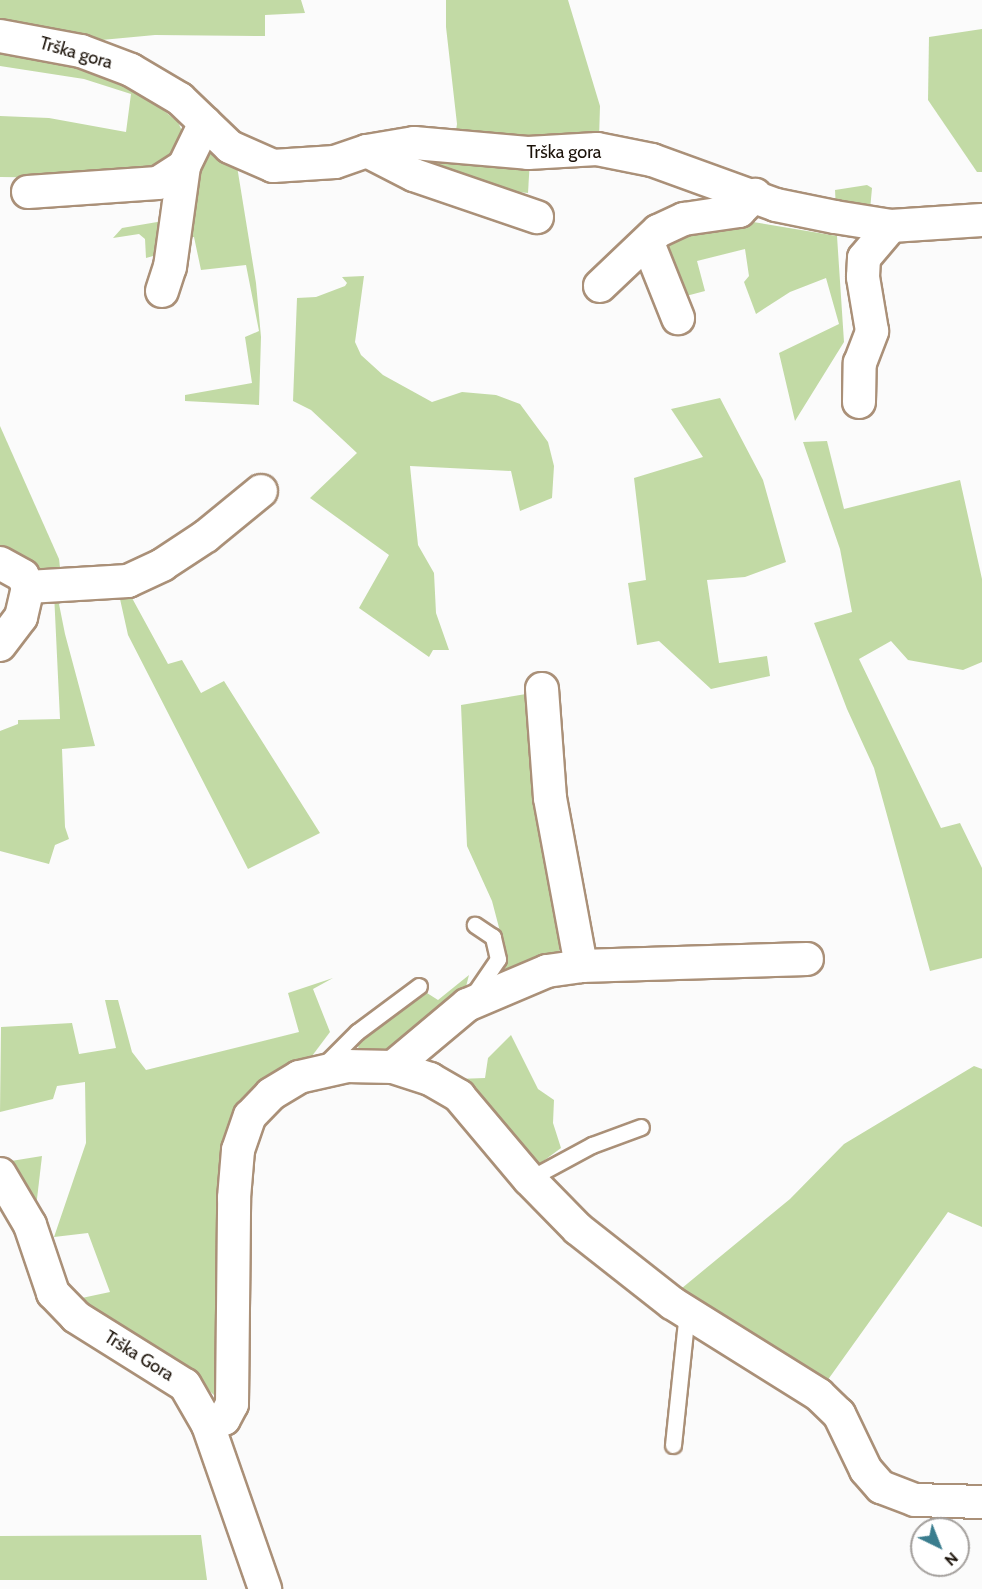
<!DOCTYPE html>
<html>
<head>
<meta charset="utf-8">
<style>
	body { margin:0 }
	#map { position:relative; width:982px; height:1589px; overflow:hidden; background:#fbfbfb; font-family:Cabin,sans-serif }
	div>[style] { position:absolute }
	.green>* { inset:0; background:#c2daa5 }
	.roads { filter:drop-shadow(2px 0 #aa9078) drop-shadow(-2px 0 #aa9078) drop-shadow(0 2px #aa9078) drop-shadow(0 -2px #aa9078) }
	.lane>* { height:15px; margin:-7.5px; padding:0 7.5px; transform-origin:7.5px; border-radius:7.5px; background:#fff }
	.street>* { height:32px; margin:-16px; padding:0 16px; transform-origin:16px; border-radius:16px; background:#fff }
	span { translate:-50% -50%; white-space:nowrap; text-align:center; line-height:1.15; -webkit-text-stroke:4.5px #fff; paint-order:stroke }
	.street-label { font-size:18px; color:#1b1209 }
	.north { position:absolute; left:910px; top:1517px; width:60px; height:60px; box-sizing:border-box; background:#fff; border:2px solid #a4a09d; border-radius:50%; rotate:137deg; font-size:16px; font-weight:700; line-height:24px; text-align:center; color:#1b1209 }
	.north::after { content:''; display:block; margin:auto; width:21px; height:27px; background:#3a7d8e; clip-path:polygon(50% 0,100% 100%,50% 72%,0 100%) }
</style>
</head>
<body>
<div id="map">
	<div class="green">
		<div style="clip-path:polygon(0 0,301px 0,305px 13px,265px 15px,265px 36px,155px 35px,80px 42px,0 24px)"></div>
		<div style="clip-path:polygon(446px 0,568px 0,600px 106px,599px 139px,455px 137px,457px 124px,446px 27px)"></div>
		<div style="clip-path:polygon(982px 29px,982px 172px,977px 172px,928px 100px,929px 37px)"></div>
		<div style="clip-path:polygon(0 48px,95px 66px,143px 94px,178px 122px,182px 131px,172px 159px,160px 171px,81px 178px,0 177px,0 116px,49px 118px,126px 132px,131px 94px,84px 79px,0 66px)"></div>
		<div style="clip-path:polygon(201px 140px,236px 160px,256px 283px,261px 337px,259px 405px,185px 401px,185px 395px,252px 383px,245px 337px,259px 331px,246px 265px,201px 270px,194px 237px,179px 237px)"></div>
		<div style="clip-path:polygon(392px 159px,530px 159px,528px 193px,468px 187px)"></div>
		<div style="clip-path:polygon(867px 185px,872px 188px,870px 210px,836px 209px,835px 190px)"></div>
		<div style="clip-path:polygon(169px 220px,164px 253px,146px 258px,145px 239px,139px 234px,113px 238px,122px 228px)"></div>
		<div style="clip-path:polygon(747px 221px,837px 236px,844px 342px,795px 421px,779px 353px,839px 324px,826px 278px,790px 292px,756px 314px,744px 282px,749px 276px,745px 249px,697px 261px,705px 291px,686px 296px,661px 244px,678px 229px)"></div>
		<div style="clip-path:polygon(364px 276px,355px 342px,361px 355px,383px 375px,432px 402px,462px 392px,496px 395px,520px 404px,548px 442px,554px 466px,552px 498px,520px 511px,511px 471px,410px 466px,418px 545px,434px 573px,436px 613px,449px 650px,433px 650px,429px 657px,359px 608px,389px 555px,310px 498px,357px 453px,311px 410px,293px 401px,297px 298px,316px 297px,345px 286px,347px 283px,342px 277px)"></div>
		<div style="clip-path:polygon(720px 398px,763px 480px,786px 562px,745px 577px,707px 580px,719px 663px,767px 656px,770px 676px,711px 689px,659px 641px,637px 645px,628px 583px,646px 580px,634px 478px,703px 457px,671px 409px)"></div>
		<div style="clip-path:polygon(0 426px,59px 559px,61px 576px,48px 580px,0 555px)"></div>
		<div style="clip-path:polygon(827px 441px,844px 509px,960px 480px,982px 579px,982px 662px,963px 670px,908px 660px,891px 641px,859px 659px,941px 828px,960px 823px,982px 868px,982px 958px,930px 971px,874px 768px,847px 709px,814px 623px,852px 612px,840px 549px,803px 442px)"></div>
		<div style="clip-path:polygon(126px 587px,168px 664px,182px 660px,201px 693px,224px 681px,320px 833px,248px 869px,128px 635px,118px 590px)"></div>
		<div style="clip-path:polygon(54px 593px,69px 596px,59px 604px,65px 634px,95px 746px,62px 749px,65px 827px,69px 839px,55px 845px,49px 864px,0 851px,0 731px,18px 724px,18px 720px,60px 719px)"></div>
		<div style="clip-path:polygon(532px 693px,564px 934px,559px 951px,548px 961px,507px 976px,501px 971px,507px 958px,492px 901px,467px 846px,461px 705px)"></div>
		<div style="clip-path:polygon(469px 975px,462px 1002px,380px 1061px,359px 1060px,358px 1041px,427px 993px,438px 1000px)"></div>
		<div style="clip-path:polygon(333px 978px,313px 989px,330px 1032px,309px 1060px,280px 1077px,219px 1210px,216px 1397px,181px 1364px,77px 1299px,110px 1292px,88px 1233px,54px 1237px,86px 1143px,85px 1082px,57px 1086px,53px 1099px,0 1112px,1px 1027px,72px 1023px,79px 1054px,116px 1048px,105px 1000px,118px 1000px,132px 1052px,146px 1070px,299px 1032px,288px 993px)"></div>
		<div style="clip-path:polygon(511px 1035px,538px 1089px,554px 1100px,553px 1123px,561px 1148px,538px 1165px,530px 1164px,458px 1079px,485px 1078px,488px 1058px)"></div>
		<div style="clip-path:polygon(974px 1066px,982px 1069px,982px 1227px,948px 1212px,822px 1388px,676px 1293px,790px 1199px,844px 1144px)"></div>
		<div style="clip-path:polygon(42px 1156px,35px 1216px,5px 1162px)"></div>
		<div style="clip-path:polygon(201px 1535px,207px 1580px,0 1580px,0 1536px)"></div>
	</div>
	<div class="roads">
		<div class="lane">
			<div style="left:472px;top:997px;width:46px;rotate:-55.6deg"></div>
			<div style="left:498px;top:959px;width:23px;rotate:-103deg"></div>
			<div style="left:493px;top:937px;width:22px;rotate:-146deg"></div>
			<div style="left:323px;top:1066px;width:48px;rotate:-45deg"></div>
			<div style="left:357px;top:1032px;width:77px;rotate:-36.6deg"></div>
			<div style="left:529px;top:1179px;width:72px;rotate:-28.4deg"></div>
			<div style="left:592px;top:1145px;width:52px;rotate:-20.2deg"></div>
			<div style="left:673px;top:1445px;width:134px;rotate:-84deg"></div>
		</div>
		<div class="street">
			<div style="left:0;top:36px;width:82px;rotate:10.5deg"></div>
			<div style="left:81px;top:51px;width:53px;rotate:20.8deg"></div>
			<div style="left:131px;top:70px;width:57px;rotate:30.6deg"></div>
			<div style="left:180px;top:99px;width:69px;rotate:43.8deg"></div>
			<div style="left:230px;top:147px;width:47px;rotate:23.8deg"></div>
			<div style="left:273px;top:166px;width:62px;rotate:-3.7deg"></div>
			<div style="left:335px;top:162px;width:34px;rotate:-19deg"></div>
			<div style="left:367px;top:151px;width:48px;rotate:-9.7deg"></div>
			<div style="left:414px;top:143px;width:114px;rotate:5deg"></div>
			<div style="left:528px;top:153px;width:69px;rotate:-3.3deg"></div>
			<div style="left:597px;top:149px;width:56px;rotate:11.3deg"></div>
			<div style="left:652px;top:160px;width:132px;rotate:19.9deg"></div>
			<div style="left:776px;top:205px;width:60px;rotate:11.5deg"></div>
			<div style="left:835px;top:217px;width:57px;rotate:9.1deg"></div>
			<div style="left:891px;top:226px;width:91px;rotate:-3.8deg"></div>
			<div style="left:367px;top:151px;width:53px;rotate:27.1deg"></div>
			<div style="left:414px;top:175px;width:130px;rotate:18.9deg"></div>
			<div style="left:28px;top:192px;width:130px;rotate:-4deg"></div>
			<div style="left:158px;top:183px;width:31px;rotate:-33deg"></div>
			<div style="left:648px;top:243px;width:81px;rotate:68.2deg"></div>
			<div style="left:600px;top:286px;width:80px;rotate:-43.5deg"></div>
			<div style="left:658px;top:231px;width:29px;rotate:-25deg"></div>
			<div style="left:684px;top:219px;width:56px;rotate:-8.3deg"></div>
			<div style="left:739px;top:211px;width:23px;rotate:-45deg"></div>
			<div style="left:162px;top:291px;width:25px;rotate:-72deg"></div>
			<div style="left:170px;top:267px;width:102px;rotate:-82.1deg"></div>
			<div style="left:184px;top:166px;width:48px;rotate:-64deg"></div>
			<div style="left:859px;top:402px;width:39px;rotate:-89deg"></div>
			<div style="left:860px;top:363px;width:34px;rotate:-69deg"></div>
			<div style="left:872px;top:331px;width:55px;rotate:-99.5deg"></div>
			<div style="left:863px;top:277px;width:19px;rotate:-87deg"></div>
			<div style="left:864px;top:258px;width:42px;rotate:-49.8deg"></div>
			<div style="left:0;top:563px;width:26px;rotate:29deg"></div>
			<div style="left:23px;top:576px;width:12px;rotate:66deg"></div>
			<div style="left:28px;top:587px;width:31px;rotate:103deg"></div>
			<div style="left:21px;top:617px;width:35px;rotate:127deg"></div>
			<div style="left:28px;top:587px;width:100px;rotate:-3.4deg"></div>
			<div style="left:128px;top:581px;width:38px;rotate:-25deg"></div>
			<div style="left:162px;top:565px;width:53px;rotate:-33.4deg"></div>
			<div style="left:206px;top:536px;width:71px;rotate:-39.3deg"></div>
			<div style="left:542px;top:689px;width:109px;rotate:85.8deg"></div>
			<div style="left:550px;top:798px;width:171px;rotate:79.5deg"></div>
			<div style="left:393px;top:1067px;width:97px;rotate:-40deg"></div>
			<div style="left:467px;top:1005px;width:87px;rotate:-23deg"></div>
			<div style="left:547px;top:971px;width:34px;rotate:-8deg"></div>
			<div style="left:581px;top:966px;width:226px;rotate:-1.8deg"></div>
			<div style="left:0;top:1174px;width:59px;rotate:59.5deg"></div>
			<div style="left:30px;top:1225px;width:72px;rotate:71.3deg"></div>
			<div style="left:53px;top:1293px;width:33px;rotate:46deg"></div>
			<div style="left:76px;top:1317px;width:128px;rotate:32deg"></div>
			<div style="left:185px;top:1385px;width:46px;rotate:60.1deg"></div>
			<div style="left:208px;top:1425px;width:174px;rotate:70.8deg"></div>
			<div style="left:208px;top:1425px;width:17px;rotate:-21deg"></div>
			<div style="left:224px;top:1419px;width:17px;rotate:-62deg"></div>
			<div style="left:232px;top:1404px;width:206px;rotate:-89.4deg"></div>
			<div style="left:234px;top:1198px;width:48px;rotate:-85.2deg"></div>
			<div style="left:238px;top:1150px;width:36px;rotate:-71deg"></div>
			<div style="left:250px;top:1116px;width:30px;rotate:-46deg"></div>
			<div style="left:271px;top:1094px;width:33px;rotate:-31deg"></div>
			<div style="left:299px;top:1077px;width:49px;rotate:-12.9deg"></div>
			<div style="left:347px;top:1066px;width:46px;rotate:1.2deg"></div>
			<div style="left:393px;top:1067px;width:39px;rotate:18deg"></div>
			<div style="left:430px;top:1079px;width:34px;rotate:30deg"></div>
			<div style="left:459px;top:1096px;width:109px;rotate:49.9deg"></div>
			<div style="left:529px;top:1179px;width:70px;rotate:45.6deg"></div>
			<div style="left:578px;top:1229px;width:120px;rotate:38.2deg"></div>
			<div style="left:672px;top:1303px;width:173px;rotate:32deg"></div>
			<div style="left:819px;top:1395px;width:28px;rotate:44deg"></div>
			<div style="left:839px;top:1414px;width:62px;rotate:64.3deg"></div>
			<div style="left:866px;top:1470px;width:23px;rotate:49deg"></div>
			<div style="left:881px;top:1487px;width:36px;rotate:21deg"></div>
			<div style="left:915px;top:1500px;width:67px;rotate:1.7deg"></div>
		</div>
	</div>
	<div class="street-label">
		<span style="left:76px;top:53px;rotate:16deg">Trška gora</span>
		<span style="left:564px;top:152px">Trška gora</span>
		<span style="left:139px;top:1356px;rotate:32deg">Trška Gora</span>
	</div>
	<div class="north">N</div>
</div>
</body>
</html>
